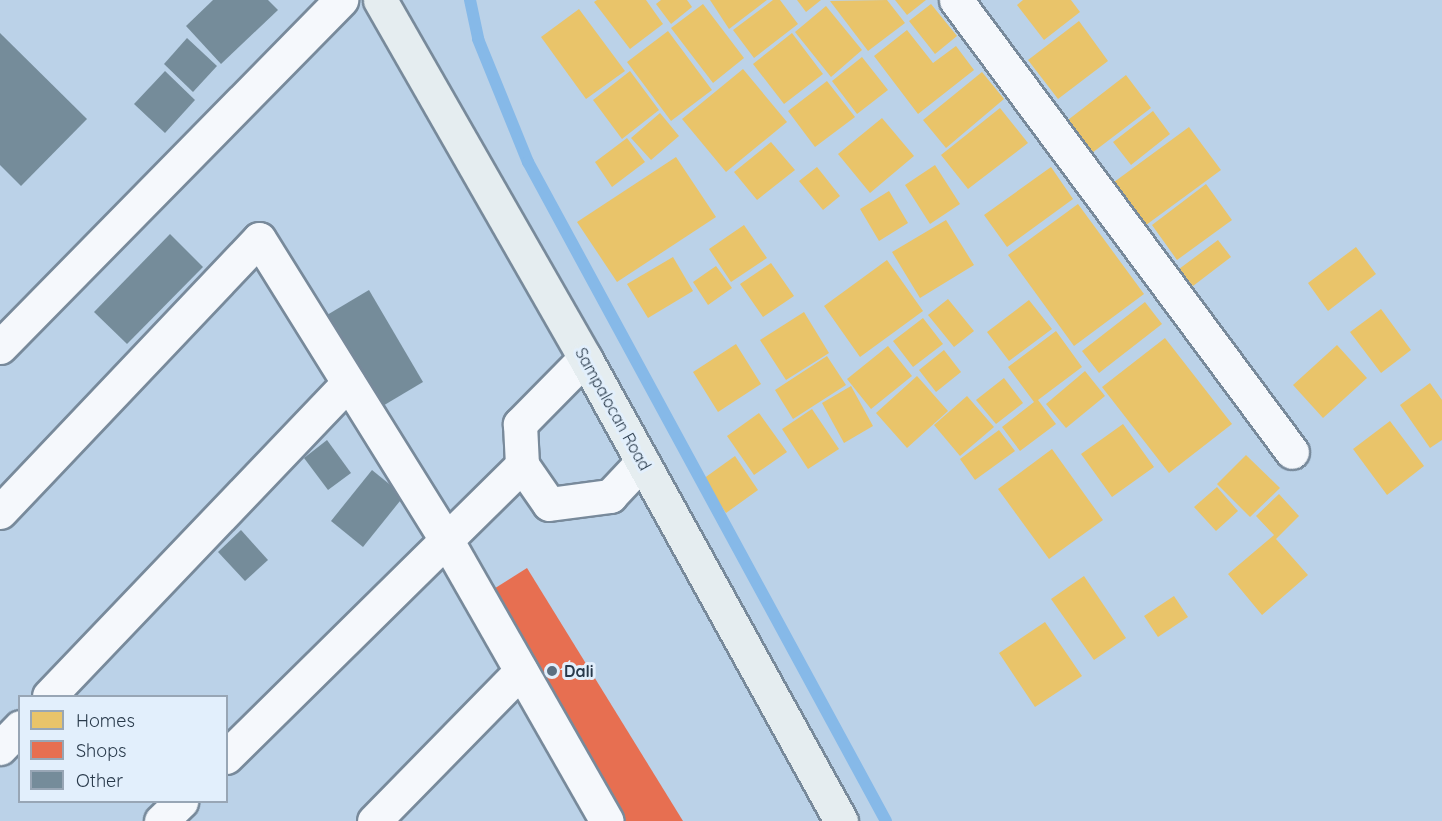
<!DOCTYPE html>
<html>
<head>
<meta charset="utf-8">
<style>
	body { margin:0 }
	#map { position:relative; width:1442px; height:821px; overflow:hidden; background:#bbd2e8; font-family:Quicksand,sans-serif }
	div>[style] { position:absolute }
	.homes>* { inset:0; background:#e9c46a }
	.shops>* { inset:0; background:#e76f51 }
	.stream>* { height:12px; margin:-6px; padding:0 6px; transform-origin:6px; border-radius:6px; background:#86b9e8 }
	.building>* { inset:0; background:#758c9a }
	.roads { filter:drop-shadow(2px 0 #788a9b) drop-shadow(-2px 0 #788a9b) drop-shadow(0 2px #788a9b) drop-shadow(0 -2px #788a9b) }
	.minor>* { height:33px; margin:-16.5px; padding:0 16.5px; transform-origin:16.5px; border-radius:16.5px; background:#f5f8fc }
	.secondary>* { height:33px; margin:-16.5px; padding:0 16.5px; transform-origin:16.5px; border-radius:16.5px; background:#e5edf0 }
	.dots>* { width:16px; height:16px; translate:-50% -50%; box-sizing:border-box; border:3px solid #e2effc; border-radius:50% }
	span { translate:-50% -50%; white-space:nowrap; text-align:center; line-height:1.15; -webkit-text-stroke:6px #e2effc; paint-order:stroke }
	.street-label { font-size:16px; color:#28394a }
	.poi-label { font-size:16px; color:#28394a; font-weight:700 }
	.left { translate:0 -50%; text-align:left }
	.legend { position:absolute; left:18px; top:695px; width:210px; height:108px; box-sizing:border-box; background:#e2effc; border:2px solid #98a6b5; margin:0; padding:8px 10px; list-style:none; font-size:18px; color:#28394a }
	.legend li { display:flex; align-items:center; gap:12px; height:30px }
	.legend b { width:30px; border:2px solid #98a6b5 }
</style>
</head>
<body>
<div id="map">
	<div class="homes">
		<div style="clip-path:polygon(597px 0,646px 0,663px 24px,630px 49px,594px 2px)"></div>
		<div style="clip-path:polygon(661px 0,687px 0,692px 7px,671px 24px,656px 4px)"></div>
		<div style="clip-path:polygon(710px 0,767px 0,729px 29px)"></div>
		<div style="clip-path:polygon(773px 0,780px 0,798px 24px,754px 58px,733px 30px)"></div>
		<div style="clip-path:polygon(797px 0,821px 0,806px 12px)"></div>
		<div style="clip-path:polygon(887px 0,905px 23px,868px 51px,830px 1px)"></div>
		<div style="clip-path:polygon(895px 0,926px 0,907px 15px)"></div>
		<div style="clip-path:polygon(1023px 0,1071px 0,1080px 12px,1044px 40px,1017px 5px)"></div>
		<div style="clip-path:polygon(703px 4px,744px 58px,713px 83px,671px 28px)"></div>
		<div style="clip-path:polygon(931px 4px,957px 36px,935px 54px,909px 21px)"></div>
		<div style="clip-path:polygon(826px 6px,862px 50px,831px 77px,795px 32px)"></div>
		<div style="clip-path:polygon(579px 9px,625px 71px,586px 99px,541px 37px)"></div>
		<div style="clip-path:polygon(1079px 21px,1108px 61px,1058px 99px,1028px 60px)"></div>
		<div style="clip-path:polygon(907px 30px,933px 63px,956px 46px,974px 70px,918px 114px,874px 56px)"></div>
		<div style="clip-path:polygon(668px 31px,712px 90px,671px 121px,627px 62px)"></div>
		<div style="clip-path:polygon(792px 33px,823px 74px,784px 104px,753px 64px)"></div>
		<div style="clip-path:polygon(862px 57px,888px 90px,857px 114px,832px 81px)"></div>
		<div style="clip-path:polygon(743px 69px,787px 122px,726px 172px,682px 119px)"></div>
		<div style="clip-path:polygon(630px 71px,659px 110px,622px 139px,593px 100px)"></div>
		<div style="clip-path:polygon(982px 72px,1004px 99px,946px 148px,923px 120px)"></div>
		<div style="clip-path:polygon(1126px 75px,1151px 108px,1088px 156px,1064px 123px)"></div>
		<div style="clip-path:polygon(827px 81px,855px 117px,815px 147px,788px 111px)"></div>
		<div style="clip-path:polygon(1000px 108px,1028px 143px,968px 189px,941px 155px)"></div>
		<div style="clip-path:polygon(1153px 111px,1170px 134px,1131px 165px,1113px 142px)"></div>
		<div style="clip-path:polygon(660px 113px,679px 136px,651px 160px,631px 138px)"></div>
		<div style="clip-path:polygon(882px 118px,914px 156px,870px 193px,838px 154px)"></div>
		<div style="clip-path:polygon(1189px 127px,1221px 170px,1142px 228px,1110px 185px)"></div>
		<div style="clip-path:polygon(627px 138px,645px 162px,612px 187px,595px 162px)"></div>
		<div style="clip-path:polygon(771px 142px,795px 170px,757px 200px,734px 172px)"></div>
		<div style="clip-path:polygon(676px 157px,716px 217px,617px 282px,577px 222px)"></div>
		<div style="clip-path:polygon(935px 165px,960px 204px,930px 224px,905px 185px)"></div>
		<div style="clip-path:polygon(817px 167px,840px 196px,823px 210px,799px 181px)"></div>
		<div style="clip-path:polygon(1051px 167px,1073px 199px,1007px 247px,984px 215px)"></div>
		<div style="clip-path:polygon(1206px 184px,1232px 220px,1177px 260px,1152px 225px)"></div>
		<div style="clip-path:polygon(889px 191px,908px 223px,879px 241px,860px 209px)"></div>
		<div style="clip-path:polygon(1078px 204px,1144px 294px,1074px 346px,1008px 255px)"></div>
		<div style="clip-path:polygon(946px 220px,974px 265px,920px 298px,892px 252px)"></div>
		<div style="clip-path:polygon(744px 225px,767px 258px,731px 282px,709px 249px)"></div>
		<div style="clip-path:polygon(1218px 240px,1231px 257px,1193px 286px,1179px 269px)"></div>
		<div style="clip-path:polygon(1356px 247px,1376px 274px,1328px 311px,1308px 283px)"></div>
		<div style="clip-path:polygon(673px 257px,693px 291px,648px 318px,627px 284px)"></div>
		<div style="clip-path:polygon(887px 260px,923px 311px,860px 357px,824px 306px)"></div>
		<div style="clip-path:polygon(771px 263px,794px 296px,763px 317px,740px 284px)"></div>
		<div style="clip-path:polygon(716px 266px,732px 288px,708px 305px,693px 282px)"></div>
		<div style="clip-path:polygon(948px 299px,974px 331px,954px 347px,928px 315px)"></div>
		<div style="clip-path:polygon(1029px 300px,1052px 329px,1009px 361px,987px 332px)"></div>
		<div style="clip-path:polygon(1145px 302px,1162px 324px,1099px 373px,1082px 351px)"></div>
		<div style="clip-path:polygon(1381px 309px,1411px 350px,1381px 373px,1350px 332px)"></div>
		<div style="clip-path:polygon(804px 312px,829px 353px,786px 380px,760px 340px)"></div>
		<div style="clip-path:polygon(923px 318px,943px 344px,913px 367px,893px 341px)"></div>
		<div style="clip-path:polygon(1056px 331px,1082px 367px,1038px 400px,1056px 424px,1020px 451px,1002px 427px,1034px 402px,1008px 367px)"></div>
		<div style="clip-path:polygon(1165px 338px,1232px 424px,1169px 473px,1102px 387px)"></div>
		<div style="clip-path:polygon(736px 344px,761px 384px,718px 412px,693px 372px)"></div>
		<div style="clip-path:polygon(1337px 345px,1367px 378px,1323px 418px,1293px 385px)"></div>
		<div style="clip-path:polygon(888px 346px,912px 376px,871px 409px,847px 379px)"></div>
		<div style="clip-path:polygon(944px 350px,961px 372px,936px 392px,919px 370px)"></div>
		<div style="clip-path:polygon(827px 356px,846px 385px,793px 419px,775px 390px)"></div>
		<div style="clip-path:polygon(1085px 371px,1105px 396px,1066px 428px,1046px 404px)"></div>
		<div style="clip-path:polygon(917px 376px,948px 411px,907px 448px,876px 413px)"></div>
		<div style="clip-path:polygon(1004px 378px,1023px 403px,996px 424px,976px 400px)"></div>
		<div style="clip-path:polygon(1430px 383px,1442px 400px,1442px 440px,1430px 448px,1400px 405px)"></div>
		<div style="clip-path:polygon(851px 386px,873px 426px,844px 443px,822px 403px)"></div>
		<div style="clip-path:polygon(967px 396px,994px 427px,960px 456px,934px 425px)"></div>
		<div style="clip-path:polygon(812px 409px,839px 449px,808px 469px,782px 429px)"></div>
		<div style="clip-path:polygon(759px 413px,787px 452px,754px 475px,727px 436px)"></div>
		<div style="clip-path:polygon(1390px 421px,1424px 466px,1387px 495px,1353px 449px)"></div>
		<div style="clip-path:polygon(1123px 424px,1154px 467px,1112px 497px,1081px 454px)"></div>
		<div style="clip-path:polygon(999px 430px,1015px 451px,975px 480px,960px 459px)"></div>
		<div style="clip-path:polygon(1052px 449px,1103px 520px,1049px 559px,998px 489px)"></div>
		<div style="clip-path:polygon(1246px 455px,1280px 488px,1250px 517px,1217px 484px)"></div>
		<div style="clip-path:polygon(735px 456px,758px 490px,726px 513px,703px 479px)"></div>
		<div style="clip-path:polygon(1217px 487px,1238px 511px,1216px 531px,1194px 507px)"></div>
		<div style="clip-path:polygon(1279px 494px,1299px 516px,1276px 539px,1308px 575px,1262px 615px,1228px 574px,1274px 535px,1256px 516px)"></div>
		<div style="clip-path:polygon(1084px 576px,1126px 638px,1094px 660px,1051px 599px)"></div>
		<div style="clip-path:polygon(1174px 596px,1188px 617px,1158px 637px,1144px 616px)"></div>
		<div style="clip-path:polygon(1045px 622px,1082px 676px,1035px 707px,999px 653px)"></div>
	</div>
	<div class="shops">
		<div style="clip-path:polygon(527px 568px,683px 821px,619px 821px,481px 597px)"></div>
	</div>
	<div class="stream">
		<div style="left:470px;top:0;width:40px;rotate:78deg"></div>
		<div style="left:478px;top:39px;width:133px;rotate:67.9deg"></div>
		<div style="left:528px;top:162px;width:750px;rotate:61.49deg"></div>
	</div>
	<div class="building">
		<div style="clip-path:polygon(213px 0,268px 0,278px 10px,221px 64px,186px 26px)"></div>
		<div style="clip-path:polygon(0 33px,87px 119px,21px 186px,0 165px)"></div>
		<div style="clip-path:polygon(187px 38px,217px 66px,193px 92px,164px 64px)"></div>
		<div style="clip-path:polygon(165px 71px,195px 100px,165px 133px,134px 104px)"></div>
		<div style="clip-path:polygon(170px 234px,203px 267px,127px 344px,94px 312px)"></div>
		<div style="clip-path:polygon(369px 290px,423px 382px,381px 407px,327px 315px)"></div>
		<div style="clip-path:polygon(327px 440px,351px 473px,328px 490px,304px 458px)"></div>
		<div style="clip-path:polygon(372px 470px,404px 496px,363px 547px,331px 521px)"></div>
		<div style="clip-path:polygon(241px 530px,268px 560px,245px 581px,218px 552px)"></div>
	</div>
	<div class="roads">
		<div class="minor">
			<div style="left:956px;top:0;width:563px;rotate:53.37deg"></div>
			<div style="left:0;top:347px;width:487px;rotate:-45.5deg"></div>
			<div style="left:585px;top:358px;width:93px;rotate:134.6deg"></div>
			<div style="left:520px;top:424px;width:41px;rotate:87.2deg"></div>
			<div style="left:522px;top:465px;width:47px;rotate:55.3deg"></div>
			<div style="left:549px;top:504px;width:62px;rotate:-7.5deg"></div>
			<div style="left:610px;top:496px;width:47px;rotate:-46.7deg"></div>
			<div style="left:0;top:512px;width:376px;rotate:-46.5deg"></div>
			<div style="left:259px;top:239px;width:356px;rotate:58.1deg"></div>
			<div style="left:447px;top:541px;width:322px;rotate:60.3deg"></div>
			<div style="left:49px;top:696px;width:433px;rotate:-46.3deg"></div>
			<div style="left:0;top:748px;width:29px;rotate:-46deg"></div>
			<div style="left:226px;top:757px;width:416px;rotate:-44.6deg"></div>
			<div style="left:161px;top:821px;width:28px;rotate:-44deg"></div>
			<div style="left:374px;top:821px;width:210px;rotate:-45.6deg"></div>
		</div>
		<div class="secondary">
			<div style="left:380px;top:0;width:413px;rotate:60.2deg"></div>
			<div style="left:585px;top:358px;width:529px;rotate:61.06deg"></div>
		</div>
	</div>
	<div class="dots">
		<div style="left:552px;top:671px;background:#5b6f81"></div>
	</div>
	<div class="street-label">
		<span style="left:613px;top:409px;rotate:61deg">Sampalocan Road</span>
	</div>
	<div class="poi-label">
		<span class="left" style="left:564px;top:671px">Dali</span>
	</div>
	<ul class="legend">
	<li><b style="height:16px;background:#e9c46a"></b>Homes</li>
	<li><b style="height:16px;background:#e76f51"></b>Shops</li>
	<li><b style="height:16px;background:#758c9a"></b>Other</li>
	</ul>
</div>
</body>
</html>
